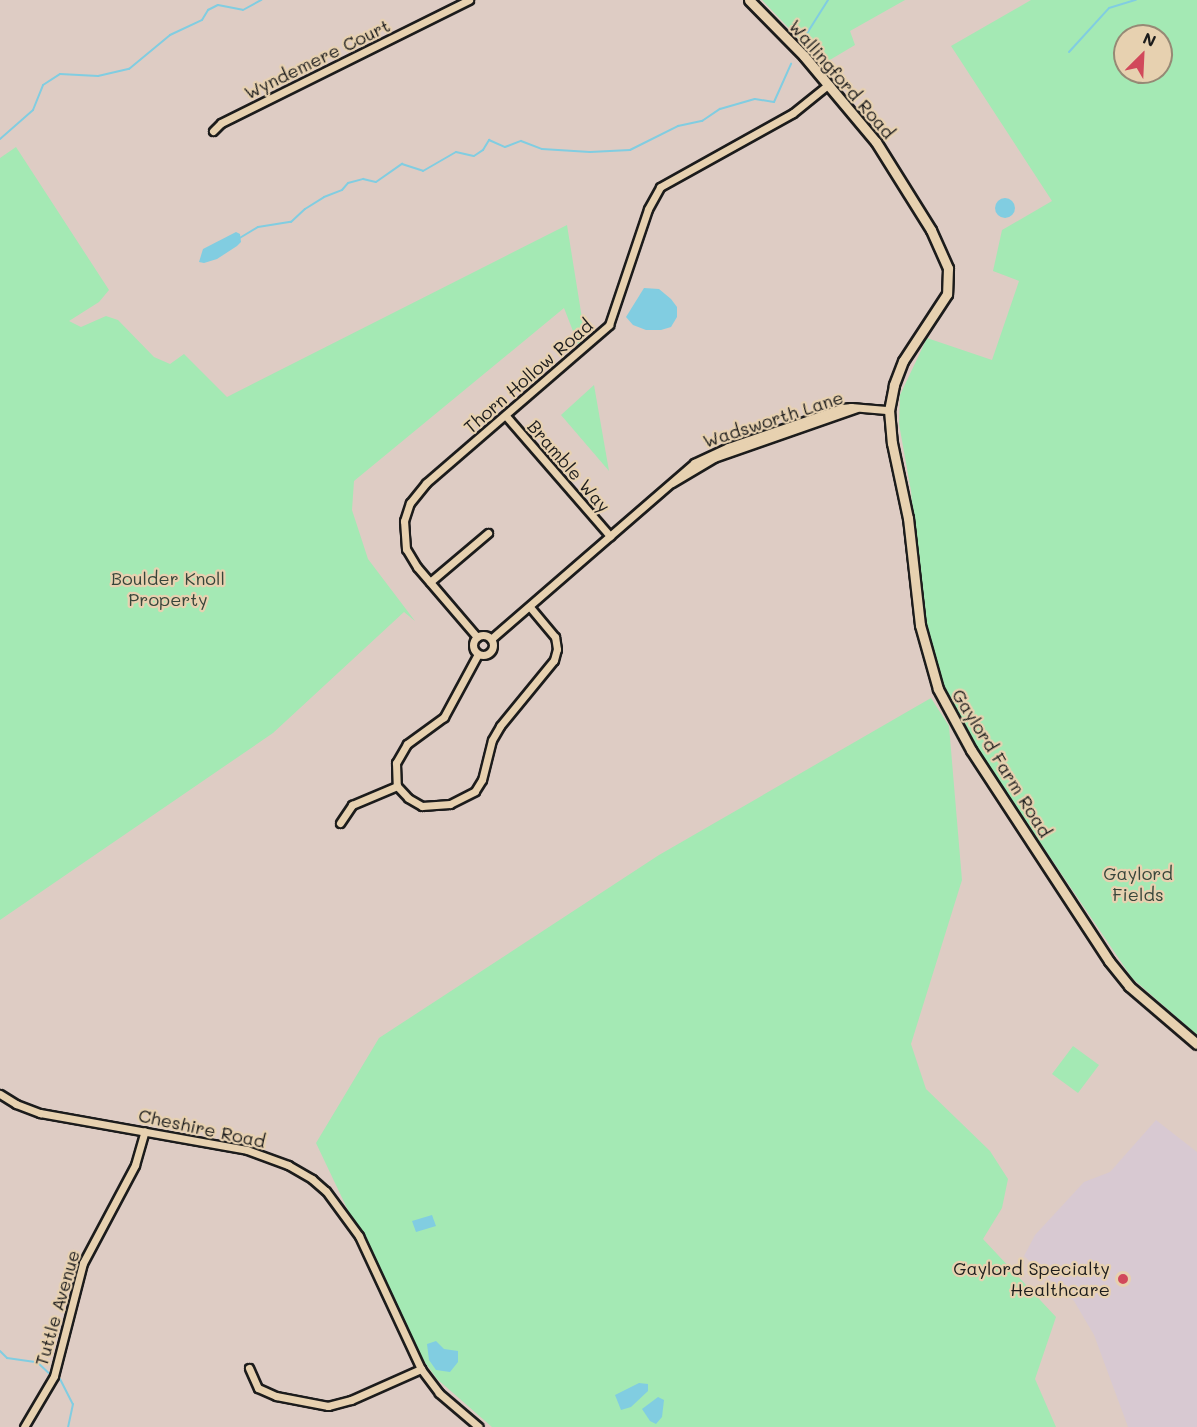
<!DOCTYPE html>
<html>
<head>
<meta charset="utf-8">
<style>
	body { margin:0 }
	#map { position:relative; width:1197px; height:1427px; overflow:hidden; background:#deccc4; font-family:Mali,sans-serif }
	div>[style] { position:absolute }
	.built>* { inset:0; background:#d8c9d2 }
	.green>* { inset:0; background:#a4e9b4 }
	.water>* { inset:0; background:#81cde1 }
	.round { border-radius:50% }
	.stream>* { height:2px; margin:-1px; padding:0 1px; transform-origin:1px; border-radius:1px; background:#81cde1 }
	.roads { filter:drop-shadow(2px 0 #1c1c1c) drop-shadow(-2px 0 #1c1c1c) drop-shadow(0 2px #1c1c1c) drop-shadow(0 -2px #1c1c1c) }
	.street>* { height:7px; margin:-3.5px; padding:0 3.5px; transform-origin:3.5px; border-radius:3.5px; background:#e7d1b0 }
	.street>.ring { margin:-3.5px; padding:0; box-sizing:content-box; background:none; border:7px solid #e7d1b0; border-radius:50% }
	.secondary>* { height:9px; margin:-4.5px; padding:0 4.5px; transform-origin:4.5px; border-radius:4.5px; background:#e7d1b0 }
	.dots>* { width:16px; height:16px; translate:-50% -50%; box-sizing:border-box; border:3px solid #e7d1b0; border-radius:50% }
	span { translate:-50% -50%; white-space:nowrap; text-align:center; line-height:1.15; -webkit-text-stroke:4.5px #e7d1b0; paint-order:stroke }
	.street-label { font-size:18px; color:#1c1c1c }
	.park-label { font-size:18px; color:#37453a }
	.poi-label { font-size:18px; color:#1c1c1c }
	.right { translate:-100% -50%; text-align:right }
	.north { position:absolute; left:1113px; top:24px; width:60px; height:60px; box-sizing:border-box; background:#e7d1b0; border:2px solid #968975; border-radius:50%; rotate:24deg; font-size:16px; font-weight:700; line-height:24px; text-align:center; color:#1c1c1c }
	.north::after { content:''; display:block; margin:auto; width:21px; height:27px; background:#d1495b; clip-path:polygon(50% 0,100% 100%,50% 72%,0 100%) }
</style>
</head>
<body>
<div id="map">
	<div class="built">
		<div style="clip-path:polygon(1156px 1120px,1197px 1152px,1197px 1427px,1128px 1427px,1094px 1335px,1074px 1301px,1024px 1256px,1035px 1235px,1084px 1182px,1110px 1172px)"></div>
	</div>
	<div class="green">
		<div style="clip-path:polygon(762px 0,905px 0,850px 31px,855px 45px,823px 64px)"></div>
		<div style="clip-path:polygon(evenodd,1031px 0,1197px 0,1197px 1035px,1132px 978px,966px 733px,935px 670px,923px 616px,911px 491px,899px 424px,900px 395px,927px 338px,992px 360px,1019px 281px,993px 271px,1002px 230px,1052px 201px,951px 46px,1031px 0,1125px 36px,1161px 36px,1161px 72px,1125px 72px,1125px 36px)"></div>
		<div style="clip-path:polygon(16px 147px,109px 290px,99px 302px,69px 321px,81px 327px,106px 316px,118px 320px,154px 357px,170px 364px,184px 354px,227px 397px,567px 225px,585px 337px,578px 344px,564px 308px,354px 481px,352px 510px,368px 559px,415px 621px,404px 612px,273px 733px,0 920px,0 158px)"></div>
		<div style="clip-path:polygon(594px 385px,609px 471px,561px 415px)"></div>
		<div style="clip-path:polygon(931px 698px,949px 726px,962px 880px,911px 1044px,926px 1089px,990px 1151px,1008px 1179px,1002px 1208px,983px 1239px,1056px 1317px,1035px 1379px,1056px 1427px,492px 1427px,437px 1379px,411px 1343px,316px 1143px,379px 1038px,659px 855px)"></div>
		<div style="clip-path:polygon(1073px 1046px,1099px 1065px,1078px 1093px,1052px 1074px)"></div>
	</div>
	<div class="water">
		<div class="round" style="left:995px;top:198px;width:20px;height:20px"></div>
		<div style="clip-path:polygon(236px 232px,240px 234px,241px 242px,237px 246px,217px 259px,204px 263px,199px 262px,203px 249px)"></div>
		<div style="clip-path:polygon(644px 288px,659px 289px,671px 299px,677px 307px,677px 317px,671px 327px,661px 330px,646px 330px,633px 325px,626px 317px)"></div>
		<div style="clip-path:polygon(432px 1215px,436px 1226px,416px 1232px,412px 1221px)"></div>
		<div style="clip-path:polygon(436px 1341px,444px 1349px,458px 1351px,458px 1362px,450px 1372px,436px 1370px,429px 1360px,427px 1344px)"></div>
		<div style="clip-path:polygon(639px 1383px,648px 1384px,648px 1391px,631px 1407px,621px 1410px,615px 1395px)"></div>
		<div style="clip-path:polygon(658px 1397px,664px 1400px,662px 1417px,656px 1424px,650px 1421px,642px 1409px)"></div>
	</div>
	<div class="stream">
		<div style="left:804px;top:38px;width:45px;rotate:-57.7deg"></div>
		<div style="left:1069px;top:52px;width:59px;rotate:-47.7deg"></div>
		<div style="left:1109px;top:8px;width:28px;rotate:-17deg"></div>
		<div style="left:0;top:139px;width:44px;rotate:-41.3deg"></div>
		<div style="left:33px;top:110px;width:27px;rotate:-68deg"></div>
		<div style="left:43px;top:85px;width:20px;rotate:-33deg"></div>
		<div style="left:60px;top:74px;width:38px;rotate:3deg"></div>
		<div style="left:98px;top:76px;width:32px;rotate:-13deg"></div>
		<div style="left:129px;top:69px;width:53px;rotate:-39.7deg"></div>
		<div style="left:170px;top:35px;width:35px;rotate:-25deg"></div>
		<div style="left:202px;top:20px;width:12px;rotate:-59deg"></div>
		<div style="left:208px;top:10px;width:11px;rotate:-27deg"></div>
		<div style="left:218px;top:5px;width:25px;rotate:11deg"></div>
		<div style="left:243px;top:10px;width:21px;rotate:-29deg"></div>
		<div style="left:238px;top:239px;width:23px;rotate:-31deg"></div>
		<div style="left:258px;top:227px;width:33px;rotate:-9deg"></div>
		<div style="left:291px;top:222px;width:19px;rotate:-43deg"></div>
		<div style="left:305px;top:209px;width:22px;rotate:-32deg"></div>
		<div style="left:324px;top:197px;width:19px;rotate:-21deg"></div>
		<div style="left:342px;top:190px;width:9px;rotate:-49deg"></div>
		<div style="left:348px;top:183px;width:16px;rotate:-15deg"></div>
		<div style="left:363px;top:179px;width:13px;rotate:13deg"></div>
		<div style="left:376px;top:182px;width:32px;rotate:-35deg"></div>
		<div style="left:402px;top:164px;width:22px;rotate:18deg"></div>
		<div style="left:423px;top:171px;width:38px;rotate:-30deg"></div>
		<div style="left:456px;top:152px;width:18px;rotate:13deg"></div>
		<div style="left:474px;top:156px;width:11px;rotate:-34deg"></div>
		<div style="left:483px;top:150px;width:12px;rotate:-59deg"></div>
		<div style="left:489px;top:140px;width:17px;rotate:24deg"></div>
		<div style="left:505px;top:147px;width:17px;rotate:-21deg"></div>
		<div style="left:521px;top:141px;width:22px;rotate:21deg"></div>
		<div style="left:542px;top:149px;width:48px;rotate:3.6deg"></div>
		<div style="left:590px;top:152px;width:40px;rotate:-2.9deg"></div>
		<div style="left:630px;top:150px;width:54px;rotate:-26.6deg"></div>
		<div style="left:678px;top:126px;width:25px;rotate:-12deg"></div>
		<div style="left:702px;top:121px;width:22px;rotate:-34deg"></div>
		<div style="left:720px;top:109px;width:36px;rotate:-16deg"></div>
		<div style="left:755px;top:99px;width:19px;rotate:9deg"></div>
		<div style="left:774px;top:102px;width:42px;rotate:-65.9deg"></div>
		<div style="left:0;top:1351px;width:10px;rotate:45deg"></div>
		<div style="left:7px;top:1358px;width:30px;rotate:8deg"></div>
		<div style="left:37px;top:1362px;width:16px;rotate:43deg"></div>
		<div style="left:60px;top:1379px;width:28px;rotate:63deg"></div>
		<div style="left:73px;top:1404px;width:24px;rotate:102deg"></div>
	</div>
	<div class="roads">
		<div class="street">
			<div style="left:213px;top:131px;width:11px;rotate:-45deg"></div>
			<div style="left:221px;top:123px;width:277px;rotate:-26.4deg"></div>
			<div style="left:506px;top:416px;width:159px;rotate:49.1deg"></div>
			<div style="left:672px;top:483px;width:49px;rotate:-30.8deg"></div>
			<div style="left:714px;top:458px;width:151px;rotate:-19.3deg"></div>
			<div style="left:430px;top:582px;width:76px;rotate:-40.2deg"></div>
			<div class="ring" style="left:473px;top:635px;width:13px;height:13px"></div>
			<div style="left:477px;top:637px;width:92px;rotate:-130.6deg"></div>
			<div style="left:417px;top:567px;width:21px;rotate:-121deg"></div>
			<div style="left:406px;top:549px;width:28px;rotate:-94deg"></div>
			<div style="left:404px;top:521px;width:19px;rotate:-72deg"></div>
			<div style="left:410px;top:503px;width:26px;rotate:-51deg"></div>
			<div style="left:426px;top:483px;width:242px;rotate:-40.8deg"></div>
			<div style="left:609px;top:325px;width:122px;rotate:-71.4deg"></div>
			<div style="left:648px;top:209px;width:25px;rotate:-61deg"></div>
			<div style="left:660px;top:187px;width:152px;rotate:-29.1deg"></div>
			<div style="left:793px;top:113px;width:46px;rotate:-38.9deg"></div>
			<div style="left:491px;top:639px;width:269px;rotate:-40.9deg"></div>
			<div style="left:694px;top:463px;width:38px;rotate:-25deg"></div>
			<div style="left:728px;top:447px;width:120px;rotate:-18.9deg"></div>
			<div style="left:842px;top:408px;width:9px;rotate:-6deg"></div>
			<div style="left:851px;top:407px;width:38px;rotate:5deg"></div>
			<div style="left:478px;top:654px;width:72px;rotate:118.4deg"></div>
			<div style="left:444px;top:717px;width:46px;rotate:143.9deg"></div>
			<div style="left:407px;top:744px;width:22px;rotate:120deg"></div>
			<div style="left:396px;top:763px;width:23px;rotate:88deg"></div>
			<div style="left:397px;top:786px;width:16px;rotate:47deg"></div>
			<div style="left:408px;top:798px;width:16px;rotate:30deg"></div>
			<div style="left:422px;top:806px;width:28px;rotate:-4deg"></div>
			<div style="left:450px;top:804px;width:28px;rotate:-27deg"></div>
			<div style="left:475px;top:791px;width:13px;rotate:-58deg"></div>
			<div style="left:482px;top:780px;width:41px;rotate:-76deg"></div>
			<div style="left:492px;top:740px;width:16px;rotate:-60deg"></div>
			<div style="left:500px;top:726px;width:85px;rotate:-50.7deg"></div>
			<div style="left:554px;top:660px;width:11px;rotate:-75deg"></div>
			<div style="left:557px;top:649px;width:12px;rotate:-99deg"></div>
			<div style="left:555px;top:637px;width:40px;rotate:-130deg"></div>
			<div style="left:340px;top:823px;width:22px;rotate:-56deg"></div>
			<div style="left:352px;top:805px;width:49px;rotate:-22.9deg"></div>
			<div style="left:0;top:1094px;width:19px;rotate:32deg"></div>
			<div style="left:16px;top:1104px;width:26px;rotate:21deg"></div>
			<div style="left:40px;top:1113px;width:210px;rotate:10.1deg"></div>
			<div style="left:247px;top:1150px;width:44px;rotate:20.1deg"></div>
			<div style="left:288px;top:1165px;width:28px;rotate:30deg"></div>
			<div style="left:312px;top:1179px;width:18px;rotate:41deg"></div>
			<div style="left:326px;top:1191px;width:56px;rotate:53.7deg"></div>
			<div style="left:359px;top:1236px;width:147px;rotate:65deg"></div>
			<div style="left:421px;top:1369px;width:30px;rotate:53deg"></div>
			<div style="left:439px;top:1393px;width:52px;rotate:40.4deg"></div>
			<div style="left:249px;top:1368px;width:22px;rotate:66deg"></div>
			<div style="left:258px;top:1388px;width:20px;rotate:24deg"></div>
			<div style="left:276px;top:1396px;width:53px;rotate:10.9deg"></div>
			<div style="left:328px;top:1406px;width:24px;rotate:-15deg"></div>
			<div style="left:351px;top:1400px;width:77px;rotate:-23.9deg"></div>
			<div style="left:24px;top:1427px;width:59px;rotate:-59.5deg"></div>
			<div style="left:54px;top:1376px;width:117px;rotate:-75.6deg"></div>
			<div style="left:83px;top:1263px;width:111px;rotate:-62deg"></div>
			<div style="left:135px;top:1165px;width:35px;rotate:-74deg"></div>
		</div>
		<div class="secondary">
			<div style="left:749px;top:0;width:78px;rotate:45.5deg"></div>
			<div style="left:804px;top:56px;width:112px;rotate:50.1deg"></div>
			<div style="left:876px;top:142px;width:104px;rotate:58deg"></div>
			<div style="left:931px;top:230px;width:42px;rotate:65.9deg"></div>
			<div style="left:948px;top:268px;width:26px;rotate:92deg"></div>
			<div style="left:947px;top:294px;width:80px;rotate:123.3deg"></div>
			<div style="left:903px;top:361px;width:26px;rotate:111deg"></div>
			<div style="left:894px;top:385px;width:25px;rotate:101deg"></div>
			<div style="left:889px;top:410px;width:33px;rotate:85deg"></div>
			<div style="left:892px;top:443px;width:77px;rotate:78deg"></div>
			<div style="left:908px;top:518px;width:108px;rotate:83.6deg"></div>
			<div style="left:920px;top:625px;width:66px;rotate:74.3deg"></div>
			<div style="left:938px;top:689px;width:69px;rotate:61.6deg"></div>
			<div style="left:971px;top:750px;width:252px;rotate:56.8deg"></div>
			<div style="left:1109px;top:961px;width:32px;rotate:51deg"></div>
			<div style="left:1129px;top:986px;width:89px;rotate:40.5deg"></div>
		</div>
	</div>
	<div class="dots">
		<div style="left:1123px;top:1279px;background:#d1495b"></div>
	</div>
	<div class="street-label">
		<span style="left:317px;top:59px;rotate:-26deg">Wyndemere Court</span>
		<span style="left:842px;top:79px;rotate:49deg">Wallingford Road</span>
		<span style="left:528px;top:376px;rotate:-41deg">Thorn Hollow Road</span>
		<span style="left:773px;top:419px;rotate:-18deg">Wadsworth Lane</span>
		<span style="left:569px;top:466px;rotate:49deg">Bramble Way</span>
		<span style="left:1002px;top:763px;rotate:58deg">Gaylord Farm Road</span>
		<span style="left:202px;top:1128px;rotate:12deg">Cheshire Road</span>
		<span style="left:57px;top:1308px;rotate:-74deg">Tuttle Avenue</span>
	</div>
	<div class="park-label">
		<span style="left:168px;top:589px">Boulder Knoll<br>Property</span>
		<span style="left:1138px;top:884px">Gaylord<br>Fields</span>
	</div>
	<div class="poi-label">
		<span class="right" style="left:1110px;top:1279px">Gaylord Specialty<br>Healthcare</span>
	</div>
	<div class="north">N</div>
</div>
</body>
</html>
